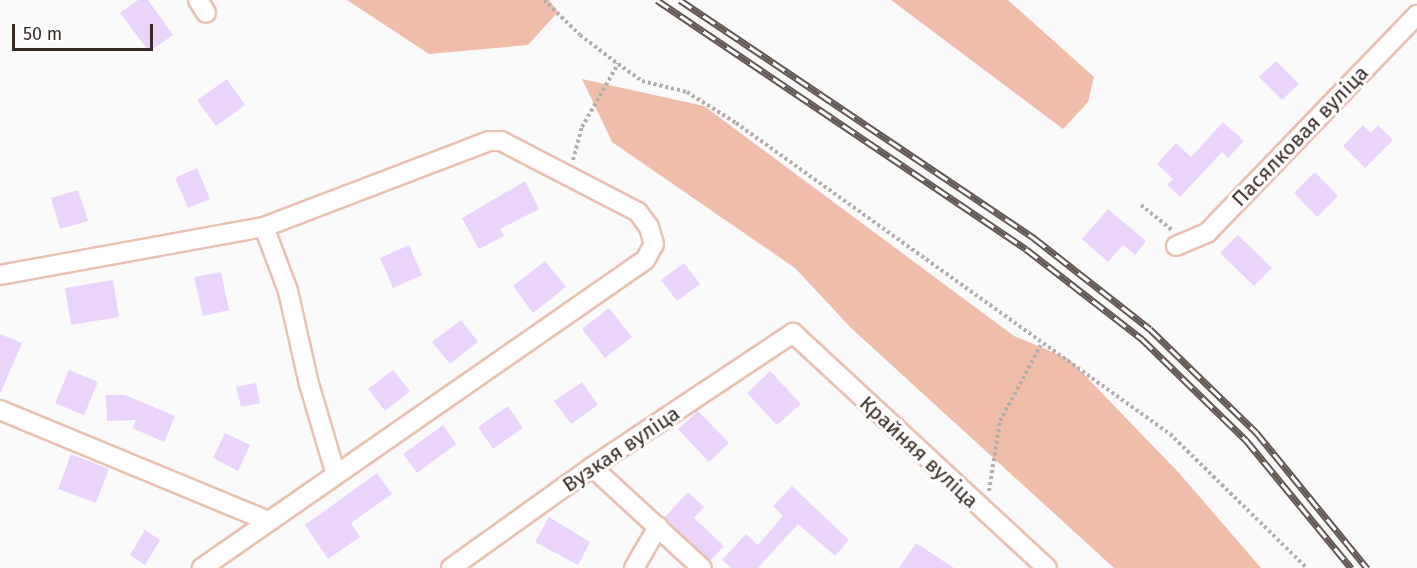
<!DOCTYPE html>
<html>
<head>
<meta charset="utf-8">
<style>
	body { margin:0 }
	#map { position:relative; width:1417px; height:568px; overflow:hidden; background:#fafafa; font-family:"Fira Sans",sans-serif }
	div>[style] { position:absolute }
	.green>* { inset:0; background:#f0bdab }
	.building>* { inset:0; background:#ead4fc }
	.path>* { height:4px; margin-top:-2px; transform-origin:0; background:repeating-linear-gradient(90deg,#b3aeac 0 3px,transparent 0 6px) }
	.roads { filter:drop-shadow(2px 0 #e8c1b3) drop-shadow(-2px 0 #e8c1b3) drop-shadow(0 2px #e8c1b3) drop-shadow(0 -2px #e8c1b3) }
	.minor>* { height:18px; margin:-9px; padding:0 9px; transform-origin:9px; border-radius:9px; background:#fff }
	.rail>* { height:7px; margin-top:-3.5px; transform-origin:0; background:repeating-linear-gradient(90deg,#fff 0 14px,#635753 0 28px); box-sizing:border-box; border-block:2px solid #635753 }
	span { translate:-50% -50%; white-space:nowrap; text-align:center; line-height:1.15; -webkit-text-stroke:6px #fff; paint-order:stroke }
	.street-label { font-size:21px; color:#392a25 }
	.scale { position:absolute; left:12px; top:24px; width:141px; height:27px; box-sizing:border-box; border:3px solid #392a25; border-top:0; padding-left:8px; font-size:18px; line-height:21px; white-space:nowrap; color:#392a25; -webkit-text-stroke:4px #fff; paint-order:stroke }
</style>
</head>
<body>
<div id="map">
	<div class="green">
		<div style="clip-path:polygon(347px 0,549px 0,558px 12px,528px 45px,429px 54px)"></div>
		<div style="clip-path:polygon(891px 0,1008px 0,1094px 77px,1088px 102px,1063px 129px)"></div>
		<div style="clip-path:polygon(582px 79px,704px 106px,1014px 336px,1069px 359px,1180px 474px,1261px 568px,1114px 568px,851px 328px,795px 268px,612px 142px)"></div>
	</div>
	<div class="building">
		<div style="clip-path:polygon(138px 0,148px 0,173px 35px,149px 52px,120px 13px)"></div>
		<div style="clip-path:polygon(1276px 61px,1299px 84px,1282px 100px,1259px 77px)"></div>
		<div style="clip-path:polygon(227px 79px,245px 105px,216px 126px,197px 100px)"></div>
		<div style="clip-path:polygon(1223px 122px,1244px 141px,1228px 158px,1222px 152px,1180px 197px,1167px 185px,1173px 179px,1157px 164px,1176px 143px,1191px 157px)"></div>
		<div style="clip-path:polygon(1363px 125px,1371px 133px,1378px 125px,1393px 140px,1365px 168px,1343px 146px)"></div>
		<div style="clip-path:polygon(197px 168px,210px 199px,188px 208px,175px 178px)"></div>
		<div style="clip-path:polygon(1315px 172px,1338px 196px,1317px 217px,1294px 193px)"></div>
		<div style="clip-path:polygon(525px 181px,539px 209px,500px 229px,504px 236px,479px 249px,462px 218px)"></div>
		<div style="clip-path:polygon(78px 190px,88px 221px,60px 229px,51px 198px)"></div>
		<div style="clip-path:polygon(1108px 209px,1146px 241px,1135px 255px,1123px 245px,1108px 262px,1082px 239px)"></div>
		<div style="clip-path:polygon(1238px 235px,1272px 268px,1254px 286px,1220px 253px)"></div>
		<div style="clip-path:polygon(409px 245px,422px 275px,393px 288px,380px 258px)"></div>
		<div style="clip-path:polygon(545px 261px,566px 287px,533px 313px,513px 286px)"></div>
		<div style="clip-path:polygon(684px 263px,700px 284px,677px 301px,661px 280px)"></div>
		<div style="clip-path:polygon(221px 272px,229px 310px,203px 316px,194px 277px)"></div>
		<div style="clip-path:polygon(113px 280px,119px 317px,71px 325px,65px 288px)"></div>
		<div style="clip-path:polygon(609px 308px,632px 337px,605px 358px,582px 329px)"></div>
		<div style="clip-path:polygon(461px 320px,478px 342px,450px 364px,432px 342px)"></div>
		<div style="clip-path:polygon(0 334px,22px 343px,0 394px)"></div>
		<div style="clip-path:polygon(69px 370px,98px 382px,84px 415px,55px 403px)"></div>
		<div style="clip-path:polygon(393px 370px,410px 391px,385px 411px,368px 389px)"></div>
		<div style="clip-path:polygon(770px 371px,801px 404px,777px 425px,747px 393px)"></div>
		<div style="clip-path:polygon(582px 382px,598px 405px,571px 424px,554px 401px)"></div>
		<div style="clip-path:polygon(256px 383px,260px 403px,241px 407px,236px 387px)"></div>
		<div style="clip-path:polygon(106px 395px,125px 395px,175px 416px,164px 442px,132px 428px,136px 420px,107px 421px)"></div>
		<div style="clip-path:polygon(508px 406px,523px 428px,493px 449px,478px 427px)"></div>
		<div style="clip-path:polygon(698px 411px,729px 443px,709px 462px,678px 429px)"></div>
		<div style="clip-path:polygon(443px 425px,456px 444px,417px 473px,403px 454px)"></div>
		<div style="clip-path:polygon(225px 433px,250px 445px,238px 471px,213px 458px)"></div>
		<div style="clip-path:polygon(71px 454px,109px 469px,96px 503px,58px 489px)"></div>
		<div style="clip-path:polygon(377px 473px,392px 494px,351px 523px,360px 537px,328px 559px,305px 525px)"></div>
		<div style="clip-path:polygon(792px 486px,849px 540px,835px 556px,798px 524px,758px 568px,731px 568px,722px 560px,746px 534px,758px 545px,783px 516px,773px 506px)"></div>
		<div style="clip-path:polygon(688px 492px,704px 507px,694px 518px,724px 546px,710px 561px,664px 518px)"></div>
		<div style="clip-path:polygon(549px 517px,590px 542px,578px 565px,535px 542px)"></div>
		<div style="clip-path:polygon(145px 530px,160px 540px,145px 565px,130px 555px)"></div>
		<div style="clip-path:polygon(916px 543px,954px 568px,899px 568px)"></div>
	</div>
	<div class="path">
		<div style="left:544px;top:0;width:50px;rotate:44.2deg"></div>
		<div style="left:580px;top:35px;width:48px;rotate:37.3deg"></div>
		<div style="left:618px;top:64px;width:29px;rotate:35deg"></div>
		<div style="left:642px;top:81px;width:46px;rotate:13.7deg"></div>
		<div style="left:687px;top:92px;width:58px;rotate:32.3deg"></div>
		<div style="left:736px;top:123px;width:534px;rotate:35.62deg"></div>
		<div style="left:1170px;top:434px;width:192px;rotate:44.4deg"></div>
		<div style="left:573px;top:160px;width:34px;rotate:-75deg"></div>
		<div style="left:582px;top:127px;width:73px;rotate:-60.3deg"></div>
		<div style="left:1141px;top:205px;width:40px;rotate:39deg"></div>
		<div style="left:989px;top:491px;width:71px;rotate:-81.1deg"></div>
		<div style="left:1000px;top:421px;width:86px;rotate:-61.7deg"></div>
	</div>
	<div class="roads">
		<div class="minor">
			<div style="left:198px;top:0;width:15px;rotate:58deg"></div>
			<div style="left:264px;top:227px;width:68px;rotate:69.4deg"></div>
			<div style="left:288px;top:291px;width:95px;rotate:77.3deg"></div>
			<div style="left:309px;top:384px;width:92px;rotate:73.5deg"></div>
			<div style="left:1176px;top:246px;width:34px;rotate:-23deg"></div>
			<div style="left:1207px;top:233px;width:303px;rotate:-46.1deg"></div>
			<div style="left:0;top:275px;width:268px;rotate:-10.3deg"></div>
			<div style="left:264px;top:227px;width:241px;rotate:-20.9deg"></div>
			<div style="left:489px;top:141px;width:12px"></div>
			<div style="left:501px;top:141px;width:154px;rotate:27.4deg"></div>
			<div style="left:638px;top:212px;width:19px;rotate:54deg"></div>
			<div style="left:649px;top:227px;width:18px;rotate:74deg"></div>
			<div style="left:654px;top:244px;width:18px;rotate:119deg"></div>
			<div style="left:645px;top:260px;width:540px;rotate:145.19deg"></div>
			<div style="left:0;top:410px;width:290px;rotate:22.5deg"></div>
			<div style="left:592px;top:467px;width:149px;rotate:42.6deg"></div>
			<div style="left:451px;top:568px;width:173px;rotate:-35.6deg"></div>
			<div style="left:592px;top:467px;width:242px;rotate:-33.7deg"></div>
			<div style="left:793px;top:333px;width:346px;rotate:42.8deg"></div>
			<div style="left:634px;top:568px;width:48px;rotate:-59.7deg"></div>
		</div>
	</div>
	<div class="rail">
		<div style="left:657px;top:0;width:445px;rotate:34deg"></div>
		<div style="left:1026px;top:249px;width:147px;rotate:37.8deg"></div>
		<div style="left:1142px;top:339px;width:145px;rotate:44.2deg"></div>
		<div style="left:1246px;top:440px;width:166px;rotate:50.6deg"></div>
		<div style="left:680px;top:0;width:427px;rotate:33.9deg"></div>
		<div style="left:1034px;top:238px;width:147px;rotate:38.1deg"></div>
		<div style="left:1150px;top:329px;width:148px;rotate:44.2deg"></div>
		<div style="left:1256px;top:432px;width:176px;rotate:50.8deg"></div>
	</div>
	<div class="street-label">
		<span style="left:1300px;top:136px;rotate:-46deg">Пасялковая вуліца</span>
		<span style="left:621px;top:449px;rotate:-34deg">Вузкая вуліца</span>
		<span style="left:919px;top:452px;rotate:43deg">Крайняя вуліца</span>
	</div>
	<div class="scale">50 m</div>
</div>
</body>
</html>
